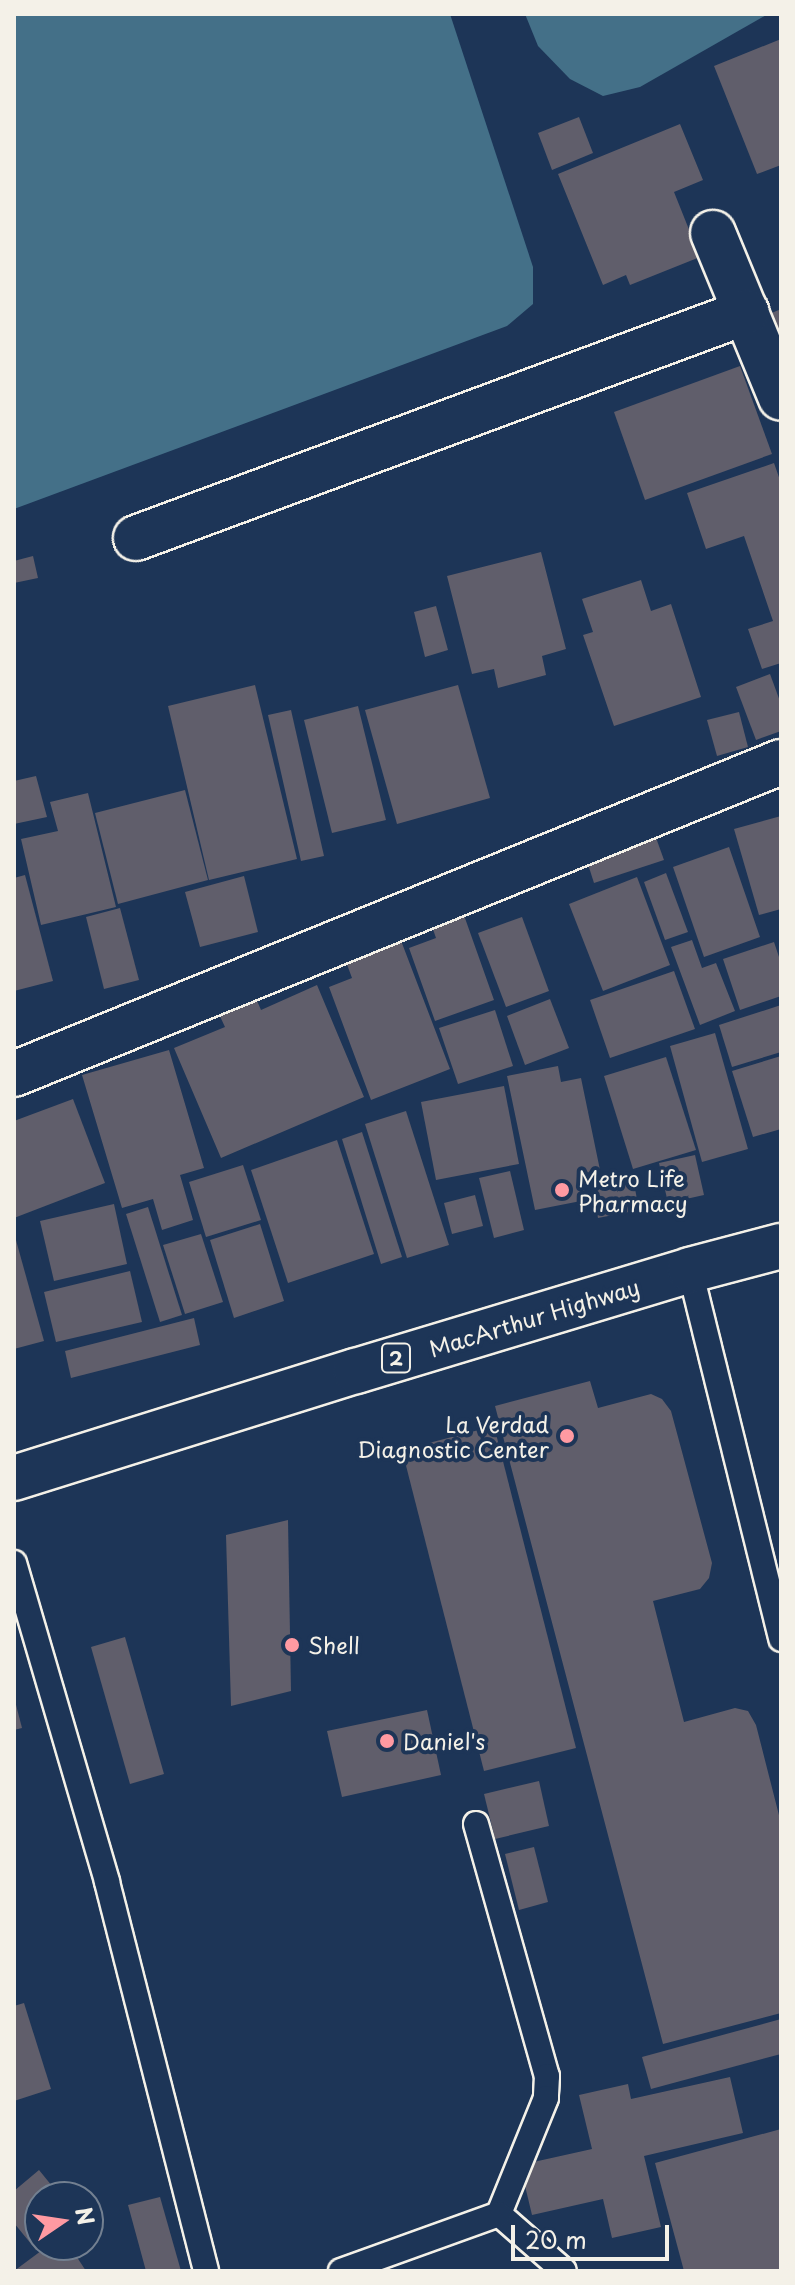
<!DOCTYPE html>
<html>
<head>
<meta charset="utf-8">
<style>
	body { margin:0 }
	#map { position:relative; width:795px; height:2285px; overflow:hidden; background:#1d3557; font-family:"Playpen Sans",sans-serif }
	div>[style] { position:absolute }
	.water>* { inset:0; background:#447088 }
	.building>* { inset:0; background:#605e6b }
	.roads { filter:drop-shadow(2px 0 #f4f1e8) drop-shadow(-2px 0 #f4f1e8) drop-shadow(0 2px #f4f1e8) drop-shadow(0 -2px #f4f1e8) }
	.service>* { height:24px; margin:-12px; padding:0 12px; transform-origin:12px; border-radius:12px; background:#1d3557 }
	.minor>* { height:44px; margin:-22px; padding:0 22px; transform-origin:22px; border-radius:22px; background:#1d3557 }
	.trunk>* { height:44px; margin:-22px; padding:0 22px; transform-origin:22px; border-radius:22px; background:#1d3557 }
	.dots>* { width:22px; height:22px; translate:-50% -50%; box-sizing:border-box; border:4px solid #1d3557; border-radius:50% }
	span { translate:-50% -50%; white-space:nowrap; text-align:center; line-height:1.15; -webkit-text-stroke:8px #1d3557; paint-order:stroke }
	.shield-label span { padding:2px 6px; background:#1d3557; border:2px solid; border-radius:6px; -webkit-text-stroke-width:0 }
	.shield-label { font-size:20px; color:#f4f1e8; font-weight:700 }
	.poi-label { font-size:22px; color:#f4f1e8 }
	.left { translate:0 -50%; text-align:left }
	.right { translate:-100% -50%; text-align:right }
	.street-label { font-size:22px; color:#f4f1e8 }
	.frame { position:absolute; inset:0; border:16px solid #f4f1e8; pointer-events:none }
	.north { position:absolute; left:24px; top:2181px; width:80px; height:80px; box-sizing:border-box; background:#1d3557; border:2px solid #738091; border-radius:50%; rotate:77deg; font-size:22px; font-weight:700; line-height:32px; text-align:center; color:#f4f1e8 }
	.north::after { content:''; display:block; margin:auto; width:28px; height:36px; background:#ff9aa2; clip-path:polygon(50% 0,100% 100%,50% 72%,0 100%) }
	.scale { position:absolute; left:511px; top:2225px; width:158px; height:36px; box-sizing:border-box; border:4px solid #f4f1e8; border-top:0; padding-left:10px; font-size:24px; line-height:28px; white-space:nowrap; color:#f4f1e8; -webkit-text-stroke:6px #1d3557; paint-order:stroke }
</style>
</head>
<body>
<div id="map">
	<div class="water">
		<div style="clip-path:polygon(14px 14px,450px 14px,533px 267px,533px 304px,507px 326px,14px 509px)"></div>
		<div style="clip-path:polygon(525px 14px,768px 14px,640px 87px,603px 96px,570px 79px,538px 46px)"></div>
	</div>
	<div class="building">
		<div style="clip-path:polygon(781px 39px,781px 165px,757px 174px,714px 66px)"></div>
		<div style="clip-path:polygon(579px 117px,593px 153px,552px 170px,538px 133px)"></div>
		<div style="clip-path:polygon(680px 124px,703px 180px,674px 192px,700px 257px,630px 285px,626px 275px,603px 285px,558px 174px)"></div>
		<div style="clip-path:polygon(781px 309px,781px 352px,767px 315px)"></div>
		<div style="clip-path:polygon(740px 366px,772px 454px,645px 500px,614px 412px)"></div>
		<div style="clip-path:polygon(774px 463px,781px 483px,781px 663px,762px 669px,748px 629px,773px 621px,744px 536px,706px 549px,687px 493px)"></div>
		<div style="clip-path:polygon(541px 552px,566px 649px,542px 656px,546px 675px,498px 688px,494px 669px,472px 674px,447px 576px)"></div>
		<div style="clip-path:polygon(33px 556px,38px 578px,14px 583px,14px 561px)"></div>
		<div style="clip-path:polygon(641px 580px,651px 611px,671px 604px,701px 697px,614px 726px,583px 635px,593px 632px,582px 599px)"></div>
		<div style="clip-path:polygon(436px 606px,448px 650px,425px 657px,414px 612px)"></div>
		<div style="clip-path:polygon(770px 674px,781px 704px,781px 731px,756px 740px,736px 687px)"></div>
		<div style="clip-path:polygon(255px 685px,297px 859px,209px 880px,168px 706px)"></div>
		<div style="clip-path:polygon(458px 685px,490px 798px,397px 824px,365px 710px)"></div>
		<div style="clip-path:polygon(358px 706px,386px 820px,332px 833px,304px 720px)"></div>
		<div style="clip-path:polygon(291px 710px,324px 856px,301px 861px,268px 715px)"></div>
		<div style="clip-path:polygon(739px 712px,748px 747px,717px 756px,707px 720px)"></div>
		<div style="clip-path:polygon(36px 776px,47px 817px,14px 824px,14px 781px)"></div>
		<div style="clip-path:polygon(185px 790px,208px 880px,118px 904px,95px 813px)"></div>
		<div style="clip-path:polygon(88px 793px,116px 907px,41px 925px,21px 839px,58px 831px,50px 802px)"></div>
		<div style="clip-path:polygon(781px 816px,781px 909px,759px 915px,734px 829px)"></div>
		<div style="clip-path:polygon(655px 835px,664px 860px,594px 883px,586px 858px)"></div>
		<div style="clip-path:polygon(729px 847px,760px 937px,704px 957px,673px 867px)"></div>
		<div style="clip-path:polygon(666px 873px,688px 932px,665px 940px,644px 882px)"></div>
		<div style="clip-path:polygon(25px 875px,53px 981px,14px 991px,14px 878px)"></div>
		<div style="clip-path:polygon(244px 876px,258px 932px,200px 947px,185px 892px)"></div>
		<div style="clip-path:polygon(637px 877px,670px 965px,603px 991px,569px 904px)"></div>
		<div style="clip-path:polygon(460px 904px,494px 1000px,435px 1021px,409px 948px,436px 938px,428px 915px)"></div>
		<div style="clip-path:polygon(120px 908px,139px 980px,104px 989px,86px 917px)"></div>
		<div style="clip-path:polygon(522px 917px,549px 991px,506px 1007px,478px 933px)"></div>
		<div style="clip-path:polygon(400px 938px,450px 1069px,371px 1100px,329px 987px,352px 978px,345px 959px)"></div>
		<div style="clip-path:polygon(692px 940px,702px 968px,716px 963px,735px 1011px,700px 1025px,671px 947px)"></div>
		<div style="clip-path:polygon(774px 942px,781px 963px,781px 996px,740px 1010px,723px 959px)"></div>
		<div style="clip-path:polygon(674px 971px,695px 1029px,610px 1058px,590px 1000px)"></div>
		<div style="clip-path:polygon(317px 985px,364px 1097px,221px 1158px,174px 1048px,225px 1027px,218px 1012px,255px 996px,261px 1010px)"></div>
		<div style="clip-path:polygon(550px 999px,569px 1048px,525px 1065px,507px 1016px)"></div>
		<div style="clip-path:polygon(781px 1005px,781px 1052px,732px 1067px,719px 1025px)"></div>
		<div style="clip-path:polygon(495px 1010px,513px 1066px,458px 1084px,439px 1028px)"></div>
		<div style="clip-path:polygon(715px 1033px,748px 1149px,702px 1162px,670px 1046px)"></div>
		<div style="clip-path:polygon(169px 1050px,204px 1168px,180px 1175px,193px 1220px,162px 1230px,153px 1199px,122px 1208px,82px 1075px)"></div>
		<div style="clip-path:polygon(781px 1056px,781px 1129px,753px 1137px,732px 1071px)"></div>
		<div style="clip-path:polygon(666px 1057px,696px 1150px,633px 1169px,604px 1076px)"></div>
		<div style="clip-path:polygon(558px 1066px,561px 1082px,581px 1078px,600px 1170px,581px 1174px,586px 1200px,535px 1210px,507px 1076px)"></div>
		<div style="clip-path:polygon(504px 1086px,519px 1164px,436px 1180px,421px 1102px)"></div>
		<div style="clip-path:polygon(73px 1099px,105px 1183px,14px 1218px,14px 1121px)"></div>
		<div style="clip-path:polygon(406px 1111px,449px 1245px,407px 1258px,365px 1124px)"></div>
		<div style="clip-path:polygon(362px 1132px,402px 1257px,381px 1264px,342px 1139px)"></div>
		<div style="clip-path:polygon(337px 1140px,374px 1254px,288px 1283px,251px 1170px)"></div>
		<div style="clip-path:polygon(695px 1155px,704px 1195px,668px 1203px,659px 1163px)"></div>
		<div style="clip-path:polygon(243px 1165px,261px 1220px,206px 1237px,189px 1182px)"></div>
		<div style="clip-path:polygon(510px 1171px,524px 1230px,494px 1238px,479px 1178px)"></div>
		<div style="clip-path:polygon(632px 1173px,639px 1210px,598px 1218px,591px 1181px)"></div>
		<div style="clip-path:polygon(475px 1195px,483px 1226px,452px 1234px,444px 1203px)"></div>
		<div style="clip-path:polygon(114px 1204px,127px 1264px,54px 1281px,40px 1221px)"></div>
		<div style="clip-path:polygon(148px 1207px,182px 1315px,160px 1322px,126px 1214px)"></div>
		<div style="clip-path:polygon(260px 1224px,284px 1301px,234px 1318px,210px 1240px)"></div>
		<div style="clip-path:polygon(14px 1233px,44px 1341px,14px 1349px)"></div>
		<div style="clip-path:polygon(201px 1234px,223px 1302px,185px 1314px,163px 1245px)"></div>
		<div style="clip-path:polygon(130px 1271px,142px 1322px,56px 1342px,44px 1292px)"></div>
		<div style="clip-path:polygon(194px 1318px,200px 1345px,71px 1378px,65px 1351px)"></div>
		<div style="clip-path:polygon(590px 1381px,598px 1408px,651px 1394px,662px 1399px,671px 1411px,712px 1563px,709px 1578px,700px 1589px,653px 1601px,684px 1722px,735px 1708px,748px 1711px,756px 1725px,781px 1823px,781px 2013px,663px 2044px,495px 1406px)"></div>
		<div style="clip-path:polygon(494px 1426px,576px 1748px,484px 1771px,402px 1450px)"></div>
		<div style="clip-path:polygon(288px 1520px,291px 1691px,231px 1706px,226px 1535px)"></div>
		<div style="clip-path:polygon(125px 1637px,164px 1774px,130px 1784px,91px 1647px)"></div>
		<div style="clip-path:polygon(15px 1701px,22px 1728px,14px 1730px,14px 1702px)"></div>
		<div style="clip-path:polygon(427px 1710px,441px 1775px,342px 1797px,327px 1731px)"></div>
		<div style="clip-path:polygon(539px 1781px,549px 1826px,495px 1839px,484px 1794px)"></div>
		<div style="clip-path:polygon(534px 1847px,548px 1902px,519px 1910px,505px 1854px)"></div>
		<div style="clip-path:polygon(24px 2003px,51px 2089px,14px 2101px,14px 2006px)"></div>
		<div style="clip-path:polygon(781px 2019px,781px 2054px,651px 2089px,642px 2057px)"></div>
		<div style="clip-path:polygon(730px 2077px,743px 2133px,644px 2156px,661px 2227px,612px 2238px,603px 2199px,532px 2215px,520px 2165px,592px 2149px,579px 2095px,628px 2084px,631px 2099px)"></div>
		<div style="clip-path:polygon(781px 2129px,781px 2271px,684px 2271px,655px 2163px)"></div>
		<div style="clip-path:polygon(39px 2170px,61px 2197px,40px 2197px,40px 2246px,36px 2250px,14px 2223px,14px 2191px)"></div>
		<div style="clip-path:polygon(160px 2197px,181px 2271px,146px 2271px,128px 2205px)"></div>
		<div style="clip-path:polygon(49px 2245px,69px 2245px,86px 2271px,14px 2271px)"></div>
	</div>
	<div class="roads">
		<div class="service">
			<div style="left:690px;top:1270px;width:380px;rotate:76.1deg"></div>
			<div style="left:14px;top:1563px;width:332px;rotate:73.7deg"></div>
			<div style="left:107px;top:1882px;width:401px;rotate:75.7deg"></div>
			<div style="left:476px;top:1824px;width:262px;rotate:74.3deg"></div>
			<div style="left:547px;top:2076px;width:22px;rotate:93deg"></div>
			<div style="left:546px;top:2098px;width:125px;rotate:112.1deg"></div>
			<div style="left:499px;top:2214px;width:86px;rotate:41.2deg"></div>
			<div style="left:341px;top:2271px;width:168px;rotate:-19.8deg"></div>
		</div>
		<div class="minor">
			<div style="left:713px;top:233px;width:178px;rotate:67.6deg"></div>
			<div style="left:136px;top:538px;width:651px;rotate:-20.33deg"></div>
			<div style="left:14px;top:1074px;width:828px;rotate:-22.14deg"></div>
		</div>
		<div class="trunk">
			<div style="left:14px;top:1478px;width:358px;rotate:-17.4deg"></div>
			<div style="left:356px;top:1371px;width:349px;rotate:-16.8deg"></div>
			<div style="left:690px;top:1270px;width:94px;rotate:-14.8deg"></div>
		</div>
	</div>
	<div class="dots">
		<div style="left:562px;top:1190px;background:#ff9aa2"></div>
		<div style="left:567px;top:1436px;background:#ff9aa2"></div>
		<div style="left:292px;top:1645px;background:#ff9aa2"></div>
		<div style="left:387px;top:1741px;background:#ff9aa2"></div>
	</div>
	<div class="shield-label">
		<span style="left:396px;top:1358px">2</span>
	</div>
	<div class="poi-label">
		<span class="left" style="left:578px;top:1190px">Metro Life<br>Pharmacy</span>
		<span class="right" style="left:549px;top:1436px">La Verdad<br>Diagnostic Center</span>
		<span class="left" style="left:308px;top:1645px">Shell</span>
		<span class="left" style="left:403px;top:1741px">Daniel's</span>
	</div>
	<div class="street-label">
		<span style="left:534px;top:1317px;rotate:-17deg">MacArthur Highway</span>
	</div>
	<div class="frame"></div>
	<div class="north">N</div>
	<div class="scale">20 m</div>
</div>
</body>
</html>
